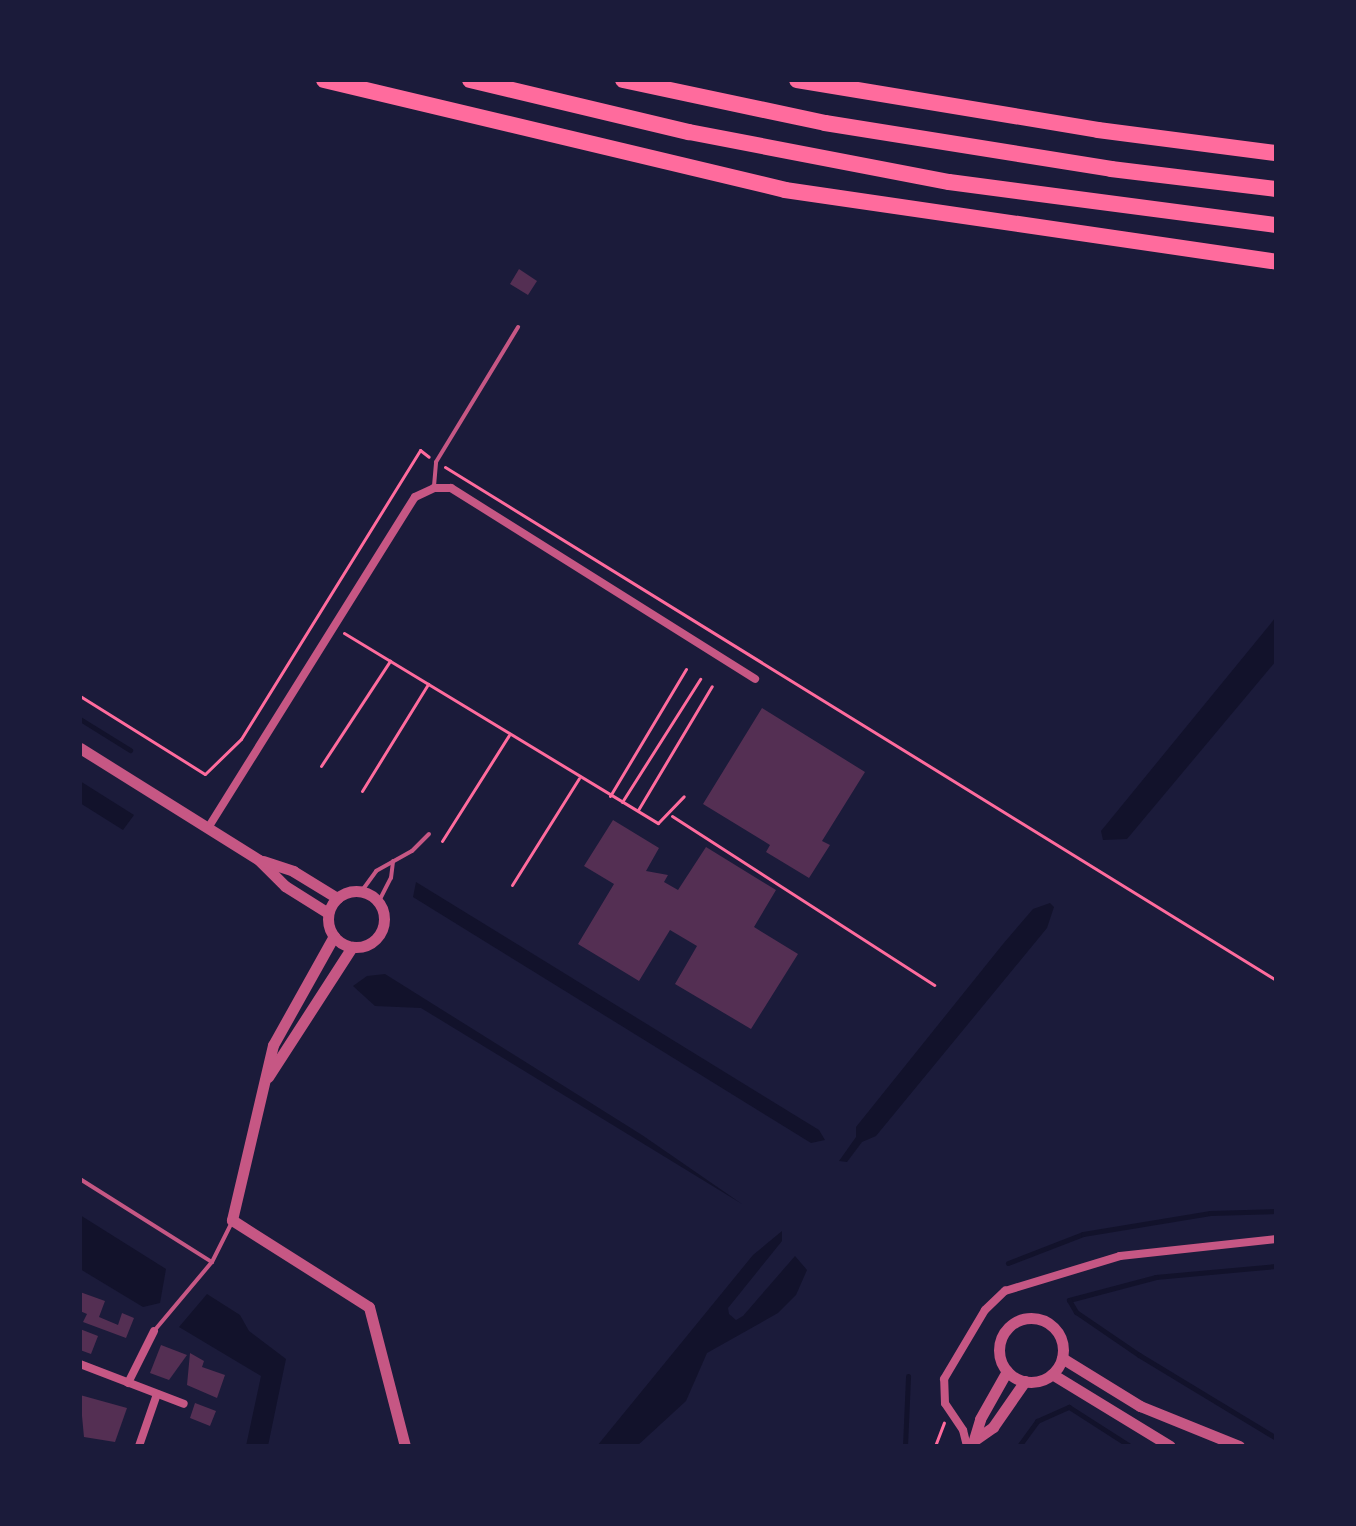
<!DOCTYPE html>
<html>
<head>
<meta charset="utf-8">
<style>
	body { margin:0 }
	#map { position:relative; width:1356px; height:1526px; overflow:hidden; background:#1b1b3a; font-family:"Work Sans",sans-serif }
	div>[style] { position:absolute }
	.water>* { inset:0; background:#12122b }
	.stream>* { height:5px; margin:-2.5px; padding:0 2.5px; transform-origin:2.5px; border-radius:2.5px; background:#12122b }
	.building>* { inset:0; background:#542f53 }
	.path>* { height:3px; margin:-1.5px; padding:0 1.5px; transform-origin:1.5px; border-radius:1.5px; background:#ff6b9d }
	.service>* { height:4px; margin:-2px; padding:0 2px; transform-origin:2px; border-radius:2px; background:#c65784 }
	.minor>* { height:8px; margin:-4px; padding:0 4px; transform-origin:4px; border-radius:4px; background:#c65784 }
	.tertiary>* { height:11px; margin:-5.5px; padding:0 5.5px; transform-origin:5.5px; border-radius:5.5px; background:#c65784 }
	.tertiary>.ring { margin:-5.5px; padding:0; box-sizing:content-box; background:none; border:11px solid #c65784; border-radius:50% }
	.motorway>* { height:16px; margin:-8px; padding:0 8px; transform-origin:8px; border-radius:8px; background:#ff6b9d }
	span { translate:-50% -50%; white-space:nowrap; text-align:center; line-height:1.15; -webkit-text-stroke:6px #1b1b3a; paint-order:stroke }
	.frame { position:absolute; inset:0; border:82px solid #1b1b3a; pointer-events:none }
</style>
</head>
<body>
<div id="map">
	<div class="water">
		<div style="clip-path:polygon(1276px 617px,1276px 661px,1127px 839px,1103px 840px,1101px 831px)"></div>
		<div style="clip-path:polygon(80px 781px,134px 815px,123px 830px,80px 803px)"></div>
		<div style="clip-path:polygon(416px 882px,819px 1130px,825px 1140px,811px 1143px,413px 897px)"></div>
		<div style="clip-path:polygon(1050px 903px,1054px 907px,1047px 928px,876px 1136px,862px 1142px,847px 1162px,839px 1161px,856px 1137px,856px 1127px,1003px 944px,1033px 909px)"></div>
		<div style="clip-path:polygon(385px 974px,642px 1135px,742px 1204px,421px 1008px,375px 1006px,353px 986px,367px 976px)"></div>
		<div style="clip-path:polygon(80px 1215px,166px 1269px,160px 1303px,143px 1307px,80px 1269px)"></div>
		<div style="clip-path:polygon(782px 1231px,782px 1241px,728px 1308px,729px 1314px,736px 1320px,743px 1316px,795px 1256px,807px 1270px,796px 1295px,778px 1313px,707px 1353px,686px 1401px,637px 1446px,597px 1446px,753px 1255px)"></div>
		<div style="clip-path:polygon(207px 1294px,240px 1315px,249px 1331px,286px 1359px,268px 1446px,246px 1446px,261px 1376px,179px 1327px)"></div>
	</div>
	<div class="stream">
		<div style="left:80px;top:719px;width:59px;rotate:31.8deg"></div>
		<div style="left:1008px;top:1263px;width:80px;rotate:-21.1deg"></div>
		<div style="left:1083px;top:1234px;width:129px;rotate:-9.4deg"></div>
		<div style="left:1210px;top:1213px;width:66px;rotate:-1.7deg"></div>
		<div style="left:1276px;top:1266px;width:121px;rotate:174.8deg"></div>
		<div style="left:1156px;top:1277px;width:90px;rotate:165.2deg"></div>
		<div style="left:1069px;top:1300px;width:14px;rotate:60deg"></div>
		<div style="left:1076px;top:1312px;width:76px;rotate:34.3deg"></div>
		<div style="left:1139px;top:1355px;width:160px;rotate:31.2deg"></div>
		<div style="left:905px;top:1446px;width:70px;rotate:-87.5deg"></div>
		<div style="left:1019px;top:1446px;width:31px;rotate:-54deg"></div>
		<div style="left:1037px;top:1421px;width:35px;rotate:-24deg"></div>
		<div style="left:1069px;top:1407px;width:72px;rotate:32.6deg"></div>
	</div>
	<div class="building">
		<div style="clip-path:polygon(519px 269px,537px 281px,528px 295px,510px 284px)"></div>
		<div style="clip-path:polygon(762px 708px,865px 772px,822px 841px,830px 845px,809px 878px,766px 852px,770px 845px,703px 804px)"></div>
		<div style="clip-path:polygon(613px 820px,659px 848px,646px 871px,668px 875px,664px 882px,678px 890px,706px 847px,776px 890px,754px 927px,798px 954px,751px 1029px,675px 984px,697px 946px,670px 930px,639px 981px,578px 944px,614px 884px,584px 866px)"></div>
		<div style="clip-path:polygon(80px 1292px,105px 1301px,99px 1317px,118px 1325px,122px 1313px,134px 1318px,126px 1338px,83px 1322px,87px 1314px,80px 1311px)"></div>
		<div style="clip-path:polygon(80px 1329px,98px 1336px,91px 1354px,80px 1350px)"></div>
		<div style="clip-path:polygon(161px 1345px,187px 1355px,169px 1380px,150px 1373px)"></div>
		<div style="clip-path:polygon(190px 1353px,204px 1361px,202px 1367px,225px 1375px,217px 1398px,187px 1385px)"></div>
		<div style="clip-path:polygon(80px 1395px,127px 1408px,115px 1442px,84px 1437px)"></div>
		<div style="clip-path:polygon(195px 1403px,216px 1411px,210px 1426px,190px 1418px)"></div>
	</div>
	<div class="path">
		<div style="left:445px;top:467px;width:977px;rotate:31.69deg"></div>
		<div style="left:344px;top:633px;width:367px;rotate:31.2deg"></div>
		<div style="left:658px;top:823px;width:37px;rotate:-46deg"></div>
		<div style="left:80px;top:696px;width:147px;rotate:32deg"></div>
		<div style="left:205px;top:774px;width:50px;rotate:-44.2deg"></div>
		<div style="left:241px;top:739px;width:340px;rotate:-58.2deg"></div>
		<div style="left:420px;top:450px;width:11px;rotate:38deg"></div>
		<div style="left:321px;top:766px;width:126px;rotate:-56.7deg"></div>
		<div style="left:362px;top:791px;width:126px;rotate:-58.3deg"></div>
		<div style="left:610px;top:796px;width:148px;rotate:-59.1deg"></div>
		<div style="left:622px;top:802px;width:146px;rotate:-57.6deg"></div>
		<div style="left:638px;top:810px;width:144px;rotate:-59.2deg"></div>
		<div style="left:672px;top:816px;width:312px;rotate:32.8deg"></div>
		<div style="left:442px;top:841px;width:125px;rotate:-57.7deg"></div>
		<div style="left:512px;top:885px;width:126px;rotate:-57.9deg"></div>
		<div style="left:935px;top:1446px;width:25px;rotate:-69deg"></div>
	</div>
	<div class="service">
		<div style="left:434px;top:486px;width:24px;rotate:-85deg"></div>
		<div style="left:436px;top:462px;width:158px;rotate:-58.7deg"></div>
		<div style="left:361px;top:892px;width:26px;rotate:-54deg"></div>
		<div style="left:376px;top:871px;width:41px;rotate:-29.1deg"></div>
		<div style="left:412px;top:851px;width:24px;rotate:-45deg"></div>
		<div style="left:378px;top:903px;width:28px;rotate:-63deg"></div>
		<div style="left:391px;top:878px;width:17px;rotate:-83deg"></div>
		<div style="left:80px;top:1179px;width:156px;rotate:32.2deg"></div>
		<div style="left:154px;top:1331px;width:90px;rotate:-50deg"></div>
		<div style="left:212px;top:1262px;width:45px;rotate:-63.4deg"></div>
	</div>
	<div class="minor">
		<div style="left:208px;top:828px;width:390px;rotate:-58deg"></div>
		<div style="left:415px;top:497px;width:21px;rotate:-25deg"></div>
		<div style="left:434px;top:488px;width:17px"></div>
		<div style="left:451px;top:488px;width:359px;rotate:32.1deg"></div>
		<div style="left:80px;top:1364px;width:111px;rotate:21deg"></div>
		<div style="left:128px;top:1383px;width:58px;rotate:-63.4deg"></div>
		<div style="left:139px;top:1446px;width:55px;rotate:-70.9deg"></div>
		<div style="left:967px;top:1446px;width:16px;rotate:-104deg"></div>
		<div style="left:963px;top:1430px;width:32px;rotate:-124deg"></div>
		<div style="left:945px;top:1403px;width:24px;rotate:-92deg"></div>
		<div style="left:944px;top:1379px;width:80px;rotate:-59.3deg"></div>
		<div style="left:985px;top:1310px;width:28px;rotate:-44deg"></div>
		<div style="left:1005px;top:1291px;width:120px;rotate:-16.9deg"></div>
		<div style="left:1120px;top:1256px;width:157px;rotate:-6.2deg"></div>
	</div>
	<div class="tertiary">
		<div style="left:80px;top:748px;width:211px;rotate:32deg"></div>
		<div style="left:259px;top:860px;width:37px;rotate:45deg"></div>
		<div style="left:285px;top:886px;width:51px;rotate:32.1deg"></div>
		<div style="left:263px;top:861px;width:32px;rotate:18deg"></div>
		<div style="left:293px;top:871px;width:52px;rotate:31.5deg"></div>
		<div class="ring" style="left:328px;top:891px;width:45px;height:45px"></div>
		<div style="left:334px;top:936px;width:125px;rotate:119.2deg"></div>
		<div style="left:273px;top:1045px;width:180px;rotate:103.2deg"></div>
		<div style="left:232px;top:1220px;width:162px;rotate:32.4deg"></div>
		<div style="left:369px;top:1307px;width:144px;rotate:75.5deg"></div>
		<div style="left:268px;top:1077px;width:155px;rotate:-57.1deg"></div>
		<div class="ring" style="left:999px;top:1318px;width:53px;height:53px"></div>
		<div style="left:1062px;top:1358px;width:92px;rotate:31.6deg"></div>
		<div style="left:1140px;top:1406px;width:107px;rotate:22deg"></div>
		<div style="left:1052px;top:1374px;width:138px;rotate:31.4deg"></div>
		<div style="left:976px;top:1439px;width:21px;rotate:-35deg"></div>
		<div style="left:993px;top:1427px;width:56px;rotate:-55.2deg"></div>
		<div style="left:972px;top:1446px;width:28px;rotate:-73deg"></div>
		<div style="left:980px;top:1419px;width:55px;rotate:-60.6deg"></div>
	</div>
	<div class="motorway">
		<div style="left:324px;top:80px;width:474px;rotate:13.4deg"></div>
		<div style="left:785px;top:190px;width:496px;rotate:8.3deg"></div>
		<div style="left:470px;top:80px;width:225px;rotate:13.4deg"></div>
		<div style="left:689px;top:132px;width:265px;rotate:10.9deg"></div>
		<div style="left:949px;top:182px;width:330px;rotate:7.5deg"></div>
		<div style="left:623px;top:80px;width:207px;rotate:12deg"></div>
		<div style="left:825px;top:123px;width:290px;rotate:9.1deg"></div>
		<div style="left:1111px;top:169px;width:166px;rotate:6.9deg"></div>
		<div style="left:797px;top:80px;width:305px;rotate:9.4deg"></div>
		<div style="left:1098px;top:130px;width:179px;rotate:7.4deg"></div>
	</div>
	<div class="frame"></div>
</div>
</body>
</html>
